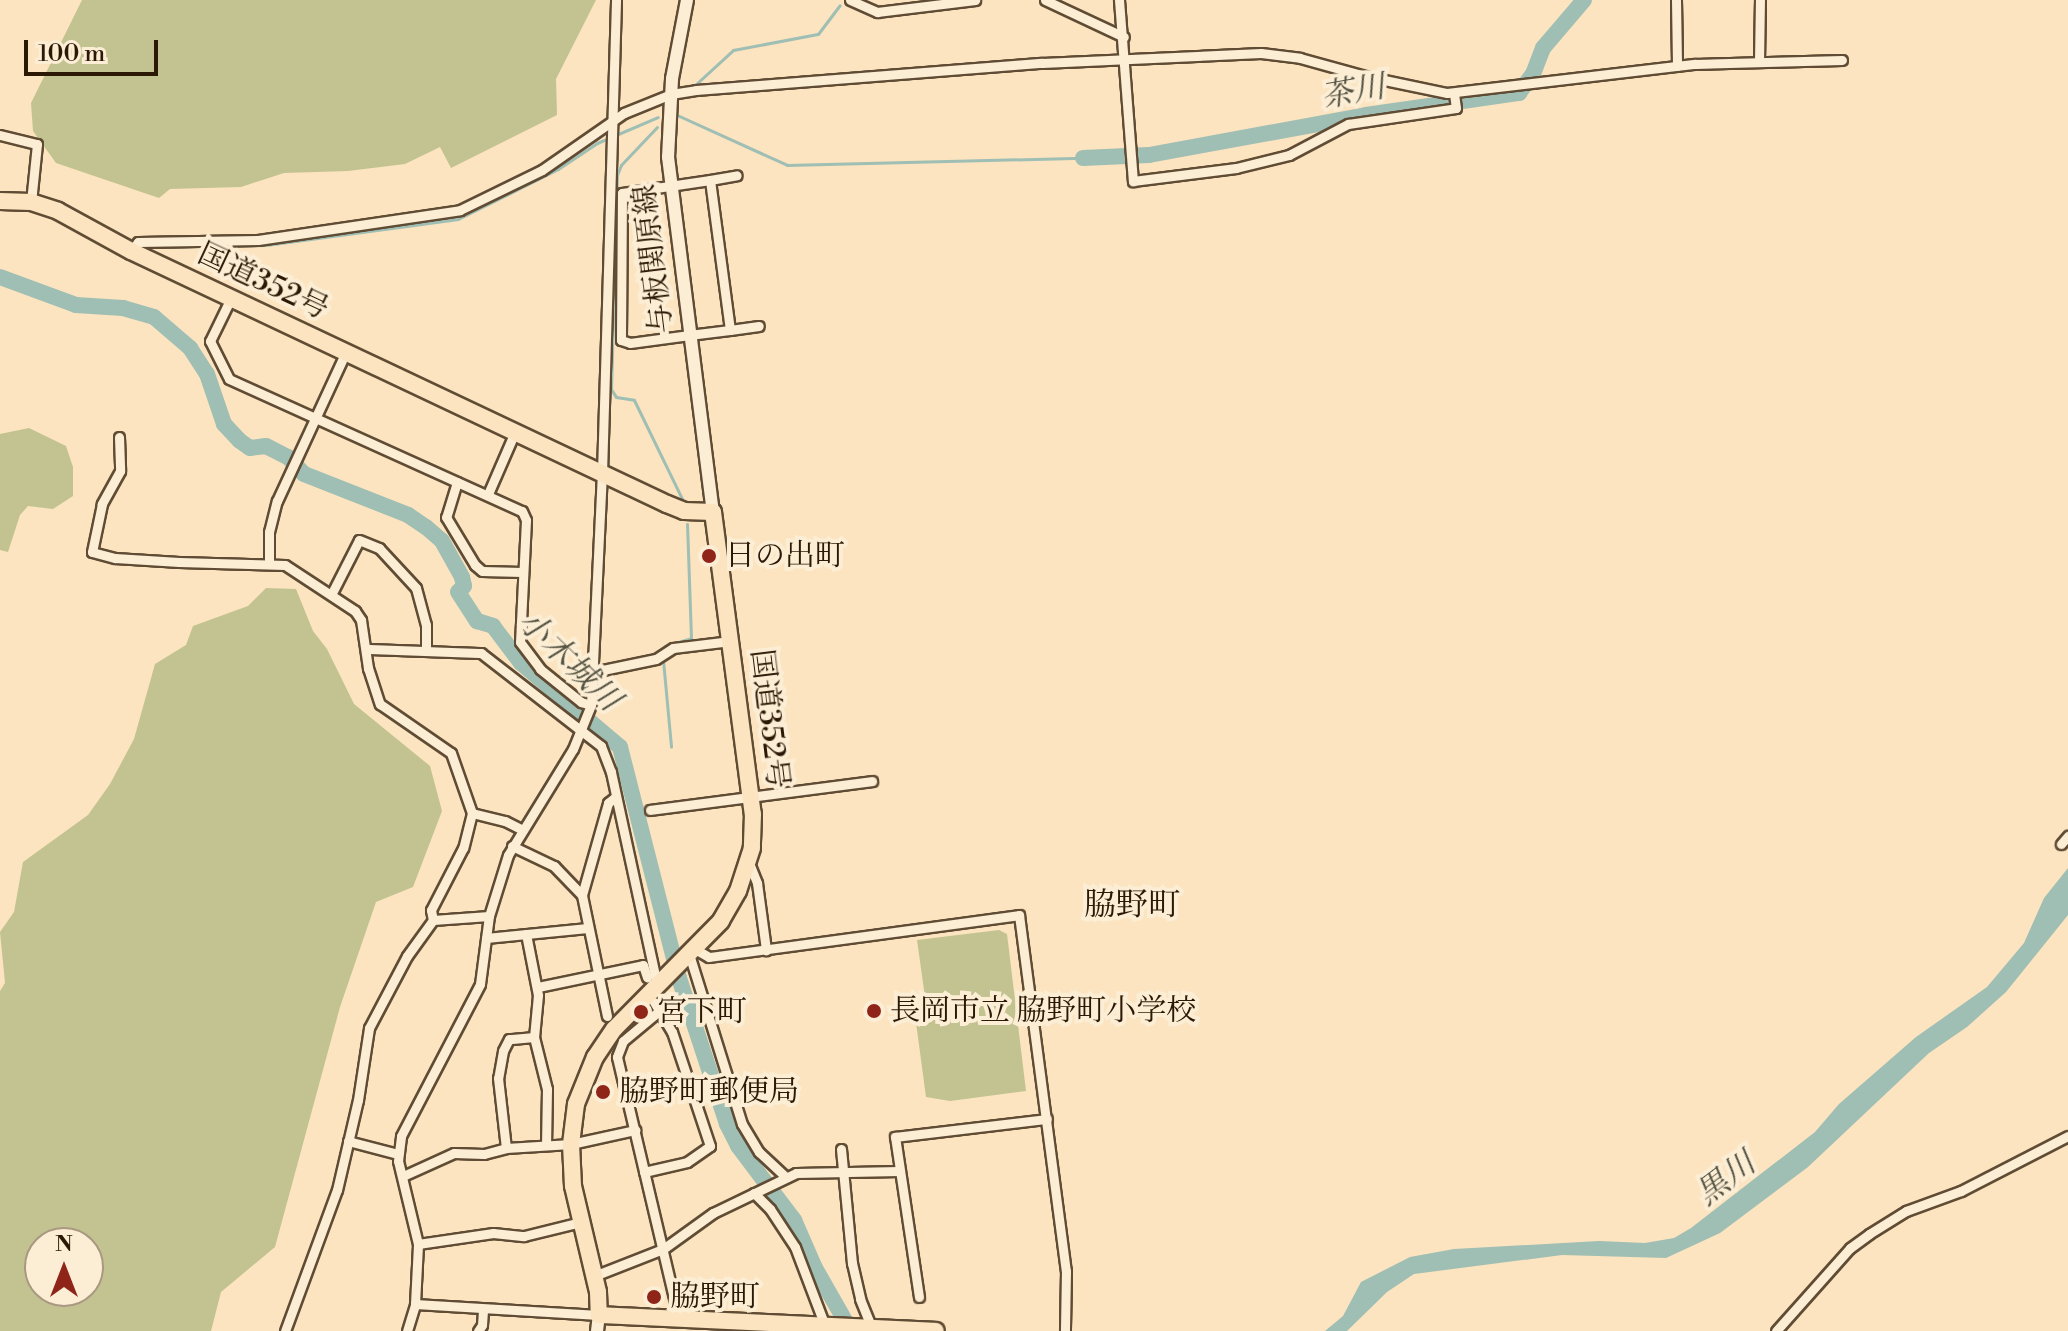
<!DOCTYPE html>
<html>
<head>
<meta charset="utf-8">
<style>
	body { margin:0 }
	#map { position:relative; width:2068px; height:1331px; overflow:hidden; background:#fbe4bf; font-family:"Libre Bodoni","Noto Serif JP",serif }
	div>[style] { position:absolute }
	.green>* { inset:0; background:#c2c390 }
	.water>* { inset:0; background:#9fbeb4 }
	.stream>* { height:3px; margin:-1.5px; padding:0 1.5px; transform-origin:1.5px; border-radius:1.5px; background:#9fbeb4 }
	.river>* { height:16px; margin:-8px; padding:0 8px; transform-origin:8px; border-radius:8px; background:#9fbeb4 }
	.roads { filter:drop-shadow(2px 0 #604c34) drop-shadow(-2px 0 #604c34) drop-shadow(0 2px #604c34) drop-shadow(0 -2px #604c34) }
	.street>* { height:9px; margin:-4.5px; padding:0 4.5px; transform-origin:4.5px; border-radius:4.5px; background:#fcedd5 }
	.secondary>* { height:12px; margin:-6px; padding:0 6px; transform-origin:6px; border-radius:6px; background:#fcedd5 }
	.highway>* { height:16px; margin:-8px; padding:0 8px; transform-origin:8px; border-radius:8px; background:#fbe4bf }
	.dots>* { width:22px; height:22px; translate:-50% -50%; box-sizing:border-box; border:4px solid #fcedd5; border-radius:50% }
	span { translate:-50% -50%; white-space:nowrap; text-align:center; line-height:1.15; -webkit-text-stroke:8px #fcedd5; paint-order:stroke }
	.street-label { font-size:30px; color:#2c1905 }
	.poi-label { font-size:30px; color:#2c1905 }
	.left { translate:0 -50%; text-align:left }
	.water-label { font-size:32px; color:#545342; font-style:italic }
	.neighbourhood-label { font-size:32px; color:#2c1905 }
	.north { position:absolute; left:24px; top:1227px; width:80px; height:80px; box-sizing:border-box; background:#fcedd5; border:2px solid #a99882; border-radius:50%; rotate:0deg; font-size:22px; font-weight:700; line-height:32px; text-align:center; color:#2c1905 }
	.north::after { content:''; display:block; margin:auto; width:28px; height:36px; background:#8f2418; clip-path:polygon(50% 0,100% 100%,50% 72%,0 100%) }
	.scale { position:absolute; left:24px; top:40px; width:134px; height:36px; box-sizing:border-box; border:4px solid #2c1905; border-top:0; padding-left:10px; font-size:24px; line-height:28px; white-space:nowrap; color:#2c1905; -webkit-text-stroke:6px #fcedd5; paint-order:stroke }
</style>
</head>
<body>
<div id="map">
	<div class="green">
		<div style="clip-path:polygon(82px 0,596px 0,556px 79px,557px 115px,451px 168px,440px 147px,405px 164px,348px 171px,284px 173px,241px 187px,170px 189px,159px 198px,56px 163px,33px 131px,31px 103px)"></div>
		<div style="clip-path:polygon(29px 428px,66px 446px,73px 467px,73px 496px,53px 509px,28px 506px,20px 515px,8px 552px,0 550px,0 434px)"></div>
		<div style="clip-path:polygon(evenodd,266px 588px,296px 589px,313px 631px,327px 649px,354px 704px,430px 766px,442px 811px,413px 887px,376px 902px,340px 1007px,275px 1247px,221px 1292px,211px 1331px,0 1331px,0 991px,5px 983px,0 932px,14px 912px,23px 862px,88px 815px,110px 784px,134px 739px,155px 664px,186px 645px,193px 626px,248px 606px,266px 588px,40px 1243px,88px 1243px,88px 1291px,40px 1291px,40px 1243px)"></div>
		<div style="clip-path:polygon(999px 930px,1007px 934px,1026px 1091px,950px 1101px,926px 1097px,915px 1015px,925px 997px,917px 940px)"></div>
	</div>
	<div class="water">
		<div style="clip-path:polygon(2068px 868px,2068px 915px,2006px 992px,1967px 1027px,1929px 1053px,1808px 1167px,1720px 1233px,1666px 1258px,1562px 1255px,1414px 1274px,1387px 1292px,1347px 1331px,1325px 1331px,1343px 1316px,1361px 1282px,1410px 1257px,1454px 1249px,1599px 1241px,1645px 1243px,1674px 1238px,1691px 1228px,1815px 1132px,1839px 1104px,1916px 1037px,1987px 987px,2024px 943px,2044px 898px)"></div>
	</div>
	<div class="stream">
		<div style="left:695px;top:85px;width:52px;rotate:-42.6deg"></div>
		<div style="left:733px;top:50px;width:86px;rotate:-10.7deg"></div>
		<div style="left:818px;top:34px;width:36px;rotate:-53deg"></div>
		<div style="left:677px;top:115px;width:121px;rotate:24.4deg"></div>
		<div style="left:787px;top:165px;width:296px;rotate:-1.4deg"></div>
		<div style="left:657px;top:127px;width:52px;rotate:133.5deg"></div>
		<div style="left:621px;top:165px;width:11px;rotate:112deg"></div>
		<div style="left:617px;top:175px;width:214px;rotate:91.6deg"></div>
		<div style="left:611px;top:389px;width:9px;rotate:58deg"></div>
		<div style="left:616px;top:397px;width:18px;rotate:9deg"></div>
		<div style="left:634px;top:400px;width:110px;rotate:64.1deg"></div>
		<div style="left:145px;top:247px;width:121px;rotate:-0.9deg"></div>
		<div style="left:266px;top:245px;width:194px;rotate:-7.7deg"></div>
		<div style="left:458px;top:219px;width:112px;rotate:-26.6deg"></div>
		<div style="left:558px;top:169px;width:47px;rotate:-33.7deg"></div>
		<div style="left:597px;top:143px;width:66px;rotate:-23.1deg"></div>
		<div style="left:665px;top:646px;width:27px;rotate:-17deg"></div>
		<div style="left:691px;top:638px;width:114px;rotate:-92deg"></div>
		<div style="left:663px;top:660px;width:87px;rotate:84.7deg"></div>
	</div>
	<div class="river">
		<div style="left:1083px;top:158px;width:66px;rotate:-2.6deg"></div>
		<div style="left:1149px;top:155px;width:221px;rotate:-10.4deg"></div>
		<div style="left:1366px;top:115px;width:155px;rotate:-8.2deg"></div>
		<div style="left:1519px;top:93px;width:24px;rotate:-54deg"></div>
		<div style="left:1533px;top:74px;width:28px;rotate:-69deg"></div>
		<div style="left:1543px;top:48px;width:63px;rotate:-49.5deg"></div>
		<div style="left:0;top:277px;width:81px;rotate:20.2deg"></div>
		<div style="left:76px;top:305px;width:47px;rotate:3.7deg"></div>
		<div style="left:123px;top:308px;width:32px;rotate:16deg"></div>
		<div style="left:154px;top:317px;width:48px;rotate:40.7deg"></div>
		<div style="left:190px;top:348px;width:31px;rotate:57deg"></div>
		<div style="left:207px;top:374px;width:53px;rotate:71.2deg"></div>
		<div style="left:224px;top:424px;width:23px;rotate:47deg"></div>
		<div style="left:240px;top:441px;width:12px;rotate:35deg"></div>
		<div style="left:250px;top:448px;width:16px;rotate:-7deg"></div>
		<div style="left:266px;top:446px;width:25px;rotate:27deg"></div>
		<div style="left:288px;top:457px;width:23px;rotate:47deg"></div>
		<div style="left:304px;top:474px;width:112px;rotate:21.5deg"></div>
		<div style="left:408px;top:515px;width:22px;rotate:34deg"></div>
		<div style="left:426px;top:527px;width:21px;rotate:41deg"></div>
		<div style="left:442px;top:541px;width:41px;rotate:60.9deg"></div>
		<div style="left:462px;top:577px;width:9px;rotate:77deg"></div>
		<div style="left:464px;top:586px;width:8px;rotate:135deg"></div>
		<div style="left:458px;top:592px;width:35px;rotate:57deg"></div>
		<div style="left:477px;top:621px;width:17px;rotate:17deg"></div>
		<div style="left:493px;top:626px;width:46px;rotate:52.9deg"></div>
		<div style="left:521px;top:663px;width:130px;rotate:40.3deg"></div>
		<div style="left:620px;top:747px;width:238px;rotate:75.7deg"></div>
		<div style="left:679px;top:978px;width:154px;rotate:71.8deg"></div>
		<div style="left:727px;top:1124px;width:25px;rotate:63deg"></div>
		<div style="left:738px;top:1146px;width:93px;rotate:52.9deg"></div>
		<div style="left:794px;top:1220px;width:52px;rotate:66.4deg"></div>
		<div style="left:815px;top:1268px;width:73px;rotate:60.3deg"></div>
	</div>
	<div class="roads">
		<div class="street">
			<div style="left:850px;top:0;width:30px;rotate:24deg"></div>
			<div style="left:877px;top:12px;width:99px;rotate:-7deg"></div>
			<div style="left:1045px;top:0;width:87px;rotate:25.1deg"></div>
			<div style="left:1119px;top:0;width:182px;rotate:85.6deg"></div>
			<div style="left:1133px;top:181px;width:104px;rotate:-7.2deg"></div>
			<div style="left:1236px;top:168px;width:55px;rotate:-13.8deg"></div>
			<div style="left:1289px;top:155px;width:67px;rotate:-27.7deg"></div>
			<div style="left:1348px;top:124px;width:109px;rotate:-8.4deg"></div>
			<div style="left:1456px;top:108px;width:15px;rotate:-98deg"></div>
			<div style="left:1676px;top:0;width:66px;rotate:89.1deg"></div>
			<div style="left:1759px;top:62px;width:62px;rotate:-89.1deg"></div>
			<div style="left:0;top:135px;width:38px;rotate:14deg"></div>
			<div style="left:37px;top:144px;width:58px;rotate:95.9deg"></div>
			<div style="left:710px;top:180px;width:27px;rotate:-10deg"></div>
			<div style="left:131px;top:251px;width:11px;rotate:-52deg"></div>
			<div style="left:138px;top:242px;width:120px;rotate:-1deg"></div>
			<div style="left:258px;top:240px;width:204px;rotate:-8.4deg"></div>
			<div style="left:460px;top:210px;width:91px;rotate:-26deg"></div>
			<div style="left:542px;top:170px;width:100px;rotate:-34.8deg"></div>
			<div style="left:624px;top:113px;width:51px;rotate:-22deg"></div>
			<div style="left:671px;top:94px;width:25px;rotate:-9deg"></div>
			<div style="left:696px;top:90px;width:347px;rotate:-4.5deg"></div>
			<div style="left:1042px;top:63px;width:219px;rotate:-2.6deg"></div>
			<div style="left:1261px;top:53px;width:39px;rotate:7deg"></div>
			<div style="left:1300px;top:58px;width:67px;rotate:15.5deg"></div>
			<div style="left:1365px;top:76px;width:84px;rotate:11.7deg"></div>
			<div style="left:1447px;top:93px;width:250px;rotate:-6.7deg"></div>
			<div style="left:1695px;top:64px;width:147px;rotate:-1.6deg"></div>
			<div style="left:231px;top:298px;width:48px;rotate:116deg"></div>
			<div style="left:210px;top:341px;width:42px;rotate:63.4deg"></div>
			<div style="left:229px;top:379px;width:321px;rotate:24.3deg"></div>
			<div style="left:522px;top:511px;width:10px;rotate:66deg"></div>
			<div style="left:526px;top:520px;width:122px;rotate:92.8deg"></div>
			<div style="left:520px;top:642px;width:34px;rotate:53deg"></div>
			<div style="left:540px;top:669px;width:53px;rotate:38.8deg"></div>
			<div style="left:581px;top:702px;width:10px;rotate:17deg"></div>
			<div style="left:730px;top:330px;width:151px;rotate:-97.6deg"></div>
			<div style="left:710px;top:180px;width:89px;rotate:171.6deg"></div>
			<div style="left:622px;top:193px;width:147px;rotate:90.4deg"></div>
			<div style="left:621px;top:340px;width:9px;rotate:18deg"></div>
			<div style="left:630px;top:343px;width:60px;rotate:-7.7deg"></div>
			<div style="left:689px;top:335px;width:41px;rotate:-7deg"></div>
			<div style="left:730px;top:330px;width:29px;rotate:-8deg"></div>
			<div style="left:119px;top:437px;width:34px;rotate:88deg"></div>
			<div style="left:120px;top:471px;width:38px;rotate:119deg"></div>
			<div style="left:102px;top:504px;width:49px;rotate:101.8deg"></div>
			<div style="left:92px;top:552px;width:24px;rotate:15deg"></div>
			<div style="left:115px;top:558px;width:64px;rotate:3.6deg"></div>
			<div style="left:179px;top:562px;width:106px;rotate:1.6deg"></div>
			<div style="left:285px;top:565px;width:84px;rotate:33.3deg"></div>
			<div style="left:355px;top:611px;width:11px;rotate:56deg"></div>
			<div style="left:361px;top:620px;width:49px;rotate:81.7deg"></div>
			<div style="left:368px;top:668px;width:38px;rotate:72deg"></div>
			<div style="left:380px;top:704px;width:86px;rotate:34.6deg"></div>
			<div style="left:451px;top:753px;width:64px;rotate:70.7deg"></div>
			<div style="left:472px;top:813px;width:36px;rotate:104deg"></div>
			<div style="left:463px;top:848px;width:70px;rotate:117.3deg"></div>
			<div style="left:431px;top:910px;width:10px;rotate:79deg"></div>
			<div style="left:457px;top:482px;width:37px;rotate:107deg"></div>
			<div style="left:446px;top:517px;width:56px;rotate:58.9deg"></div>
			<div style="left:475px;top:565px;width:9px;rotate:41deg"></div>
			<div style="left:482px;top:571px;width:40px;rotate:1.4deg"></div>
			<div style="left:488px;top:494px;width:68px;rotate:-66.5deg"></div>
			<div style="left:269px;top:564px;width:32px;rotate:-90deg"></div>
			<div style="left:269px;top:532px;width:32px;rotate:-76deg"></div>
			<div style="left:277px;top:501px;width:164px;rotate:-65.2deg"></div>
			<div style="left:332px;top:593px;width:59px;rotate:-63deg"></div>
			<div style="left:359px;top:540px;width:22px;rotate:22deg"></div>
			<div style="left:379px;top:548px;width:54px;rotate:47.2deg"></div>
			<div style="left:416px;top:588px;width:38px;rotate:75deg"></div>
			<div style="left:426px;top:625px;width:24px;rotate:90deg"></div>
			<div style="left:367px;top:649px;width:114px;rotate:2deg"></div>
			<div style="left:481px;top:653px;width:152px;rotate:37.8deg"></div>
			<div style="left:601px;top:746px;width:28px;rotate:69deg"></div>
			<div style="left:611px;top:772px;width:217px;rotate:77.8deg"></div>
			<div style="left:593px;top:672px;width:64px;rotate:-11.7deg"></div>
			<div style="left:656px;top:659px;width:20px;rotate:-33deg"></div>
			<div style="left:673px;top:648px;width:58px;rotate:-6.9deg"></div>
			<div style="left:650px;top:810px;width:224px;rotate:-7.4deg"></div>
			<div style="left:472px;top:813px;width:34px;rotate:14deg"></div>
			<div style="left:505px;top:821px;width:20px;rotate:27deg"></div>
			<div style="left:2061px;top:844px;width:11px;rotate:-49deg"></div>
			<div style="left:512px;top:846px;width:47px;rotate:25.5deg"></div>
			<div style="left:554px;top:866px;width:40px;rotate:46deg"></div>
			<div style="left:749px;top:863px;width:22px;rotate:68deg"></div>
			<div style="left:757px;top:883px;width:68px;rotate:82.3deg"></div>
			<div style="left:526px;top:934px;width:62px;rotate:78.9deg"></div>
			<div style="left:538px;top:995px;width:42px;rotate:95.4deg"></div>
			<div style="left:534px;top:1037px;width:25px;rotate:175deg"></div>
			<div style="left:509px;top:1039px;width:13px;rotate:117deg"></div>
			<div style="left:503px;top:1051px;width:27px;rotate:100deg"></div>
			<div style="left:498px;top:1078px;width:70px;rotate:83.5deg"></div>
			<div style="left:506px;top:1148px;width:65px;rotate:-3.5deg"></div>
			<div style="left:571px;top:1144px;width:66px;rotate:-12.3deg"></div>
			<div style="left:486px;top:938px;width:102px;rotate:-5.6deg"></div>
			<div style="left:695px;top:949px;width:16px;rotate:30deg"></div>
			<div style="left:709px;top:957px;width:313px;rotate:-7.7deg"></div>
			<div style="left:1019px;top:915px;width:359px;rotate:82.5deg"></div>
			<div style="left:1066px;top:1271px;width:60px;rotate:91deg"></div>
			<div style="left:689px;top:954px;width:178px;rotate:72.7deg"></div>
			<div style="left:742px;top:1124px;width:33px;rotate:59deg"></div>
			<div style="left:759px;top:1152px;width:37px;rotate:43deg"></div>
			<div style="left:538px;top:987px;width:107px;rotate:-11.8deg"></div>
			<div style="left:643px;top:965px;width:13px;rotate:72deg"></div>
			<div style="left:659px;top:1011px;width:47px;rotate:140.2deg"></div>
			<div style="left:623px;top:1041px;width:17px;rotate:111deg"></div>
			<div style="left:617px;top:1057px;width:269px;rotate:76.7deg"></div>
			<div style="left:607px;top:1016px;width:124px;rotate:-101.7deg"></div>
			<div style="left:582px;top:895px;width:96px;rotate:-74.2deg"></div>
			<div style="left:608px;top:803px;width:8px;rotate:-40deg"></div>
			<div style="left:534px;top:1037px;width:54px;rotate:76deg"></div>
			<div style="left:547px;top:1089px;width:56px;rotate:91deg"></div>
			<div style="left:348px;top:1141px;width:52px;rotate:14.6deg"></div>
			<div style="left:841px;top:1149px;width:115px;rotate:84.5deg"></div>
			<div style="left:852px;top:1263px;width:37px;rotate:77deg"></div>
			<div style="left:860px;top:1299px;width:31px;rotate:68deg"></div>
			<div style="left:644px;top:1172px;width:44px;rotate:-13.1deg"></div>
			<div style="left:687px;top:1162px;width:28px;rotate:-35deg"></div>
			<div style="left:710px;top:1146px;width:120px;rotate:-108.4deg"></div>
			<div style="left:672px;top:1032px;width:35px;rotate:-121deg"></div>
			<div style="left:403px;top:1176px;width:56px;rotate:-24.3deg"></div>
			<div style="left:454px;top:1153px;width:30px;rotate:2deg"></div>
			<div style="left:484px;top:1154px;width:23px;rotate:-15deg"></div>
			<div style="left:754px;top:1193px;width:23px;rotate:45deg"></div>
			<div style="left:770px;top:1209px;width:45px;rotate:56.7deg"></div>
			<div style="left:795px;top:1247px;width:85px;rotate:69.2deg"></div>
			<div style="left:418px;top:1244px;width:76px;rotate:-8.3deg"></div>
			<div style="left:493px;top:1233px;width:31px;rotate:6deg"></div>
			<div style="left:524px;top:1236px;width:59px;rotate:-13.8deg"></div>
			<div style="left:594px;top:1276px;width:74px;rotate:-21.4deg"></div>
			<div style="left:663px;top:1249px;width:62px;rotate:-35.8deg"></div>
			<div style="left:713px;top:1213px;width:92px;rotate:-25.7deg"></div>
			<div style="left:796px;top:1173px;width:104px;rotate:-1.1deg"></div>
			<div style="left:919px;top:1297px;width:162px;rotate:-98.5deg"></div>
			<div style="left:895px;top:1137px;width:153px;rotate:-6.8deg"></div>
			<div style="left:415px;top:1304px;width:184px;rotate:3.4deg"></div>
			<div style="left:285px;top:1331px;width:150px;rotate:-69.8deg"></div>
			<div style="left:337px;top:1190px;width:92px;rotate:-76.9deg"></div>
			<div style="left:358px;top:1100px;width:73px;rotate:-81.3deg"></div>
			<div style="left:369px;top:1028px;width:81px;rotate:-62.2deg"></div>
			<div style="left:407px;top:956px;width:44px;rotate:-54.2deg"></div>
			<div style="left:433px;top:920px;width:56px;rotate:-4.1deg"></div>
			<div style="left:407px;top:1331px;width:28px;rotate:-73deg"></div>
			<div style="left:415px;top:1304px;width:60px;rotate:-87.1deg"></div>
			<div style="left:418px;top:1244px;width:85px;rotate:-103.5deg"></div>
			<div style="left:398px;top:1161px;width:25px;rotate:-83deg"></div>
			<div style="left:401px;top:1136px;width:171px;rotate:-62.5deg"></div>
			<div style="left:480px;top:984px;width:69px;rotate:-82.5deg"></div>
			<div style="left:489px;top:916px;width:64px;rotate:-72.7deg"></div>
			<div style="left:508px;top:855px;width:124px;rotate:-58.5deg"></div>
			<div style="left:573px;top:749px;width:48px;rotate:-67.8deg"></div>
			<div style="left:591px;top:705px;width:232px;rotate:-87.3deg"></div>
			<div style="left:602px;top:473px;width:473px;rotate:-88.3deg"></div>
			<div style="left:478px;top:1331px;width:7px;rotate:-56deg"></div>
			<div style="left:482px;top:1325px;width:16px;rotate:-86deg"></div>
			<div style="left:1776px;top:1331px;width:111px;rotate:-48.3deg"></div>
			<div style="left:1850px;top:1248px;width:24px;rotate:-36deg"></div>
			<div style="left:1869px;top:1234px;width:44px;rotate:-31.9deg"></div>
			<div style="left:1906px;top:1211px;width:59px;rotate:-20deg"></div>
			<div style="left:1961px;top:1191px;width:120px;rotate:-27.2deg"></div>
		</div>
		<div class="secondary">
			<div style="left:687px;top:0;width:80px;rotate:100.8deg"></div>
			<div style="left:672px;top:79px;width:78px;rotate:92.9deg"></div>
			<div style="left:668px;top:157px;width:358px;rotate:82.8deg"></div>
			<div style="left:597px;top:1331px;width:16px;rotate:-83deg"></div>
		</div>
		<div class="highway">
			<div style="left:0;top:201px;width:31px;rotate:2deg"></div>
			<div style="left:31px;top:202px;width:28px;rotate:18deg"></div>
			<div style="left:58px;top:211px;width:83px;rotate:28.7deg"></div>
			<div style="left:131px;top:251px;width:593px;rotate:25.27deg"></div>
			<div style="left:667px;top:504px;width:18px;rotate:22deg"></div>
			<div style="left:684px;top:511px;width:29px;rotate:2deg"></div>
			<div style="left:713px;top:512px;width:305px;rotate:82.5deg"></div>
			<div style="left:753px;top:814px;width:34px;rotate:92deg"></div>
			<div style="left:752px;top:848px;width:45px;rotate:108deg"></div>
			<div style="left:738px;top:891px;width:34px;rotate:120deg"></div>
			<div style="left:721px;top:921px;width:152px;rotate:134.7deg"></div>
			<div style="left:614px;top:1029px;width:34px;rotate:124deg"></div>
			<div style="left:595px;top:1057px;width:51px;rotate:112deg"></div>
			<div style="left:576px;top:1104px;width:40px;rotate:97.1deg"></div>
			<div style="left:571px;top:1144px;width:42px;rotate:87.3deg"></div>
			<div style="left:573px;top:1186px;width:109px;rotate:76.7deg"></div>
			<div style="left:598px;top:1292px;width:23px;rotate:88deg"></div>
			<div style="left:599px;top:1315px;width:337px;rotate:2.7deg"></div>
		</div>
	</div>
	<div class="dots">
		<div style="left:709px;top:556px;background:#8f2418"></div>
		<div style="left:874px;top:1011px;background:#8f2418"></div>
		<div style="left:641px;top:1012px;background:#8f2418"></div>
		<div style="left:603px;top:1092px;background:#8f2418"></div>
		<div style="left:654px;top:1297px;background:#8f2418"></div>
	</div>
	<div class="street-label">
		<span style="left:654px;top:259px;rotate:-97deg">与板関原線</span>
		<span style="left:263px;top:282px;rotate:25deg">国道352号</span>
		<span style="left:769px;top:719px;rotate:83deg">国道352号</span>
	</div>
	<div class="poi-label">
		<span class="left" style="left:725px;top:556px">日の出町</span>
		<span class="left" style="left:890px;top:1011px">長岡市立 脇野町小学校</span>
		<span class="left" style="left:657px;top:1012px">宮下町</span>
		<span class="left" style="left:619px;top:1092px">脇野町郵便局</span>
		<span class="left" style="left:670px;top:1297px">脇野町</span>
	</div>
	<div class="water-label">
		<span style="left:1353px;top:92px;rotate:-10deg">茶川</span>
		<span style="left:569px;top:661px;rotate:44deg">小木城川</span>
		<span style="left:1726px;top:1179px;rotate:-37deg">黒川</span>
	</div>
	<div class="neighbourhood-label">
		<span style="left:1132px;top:905px">脇野町</span>
	</div>
	<div class="north">N</div>
	<div class="scale">100 m</div>
</div>
</body>
</html>
